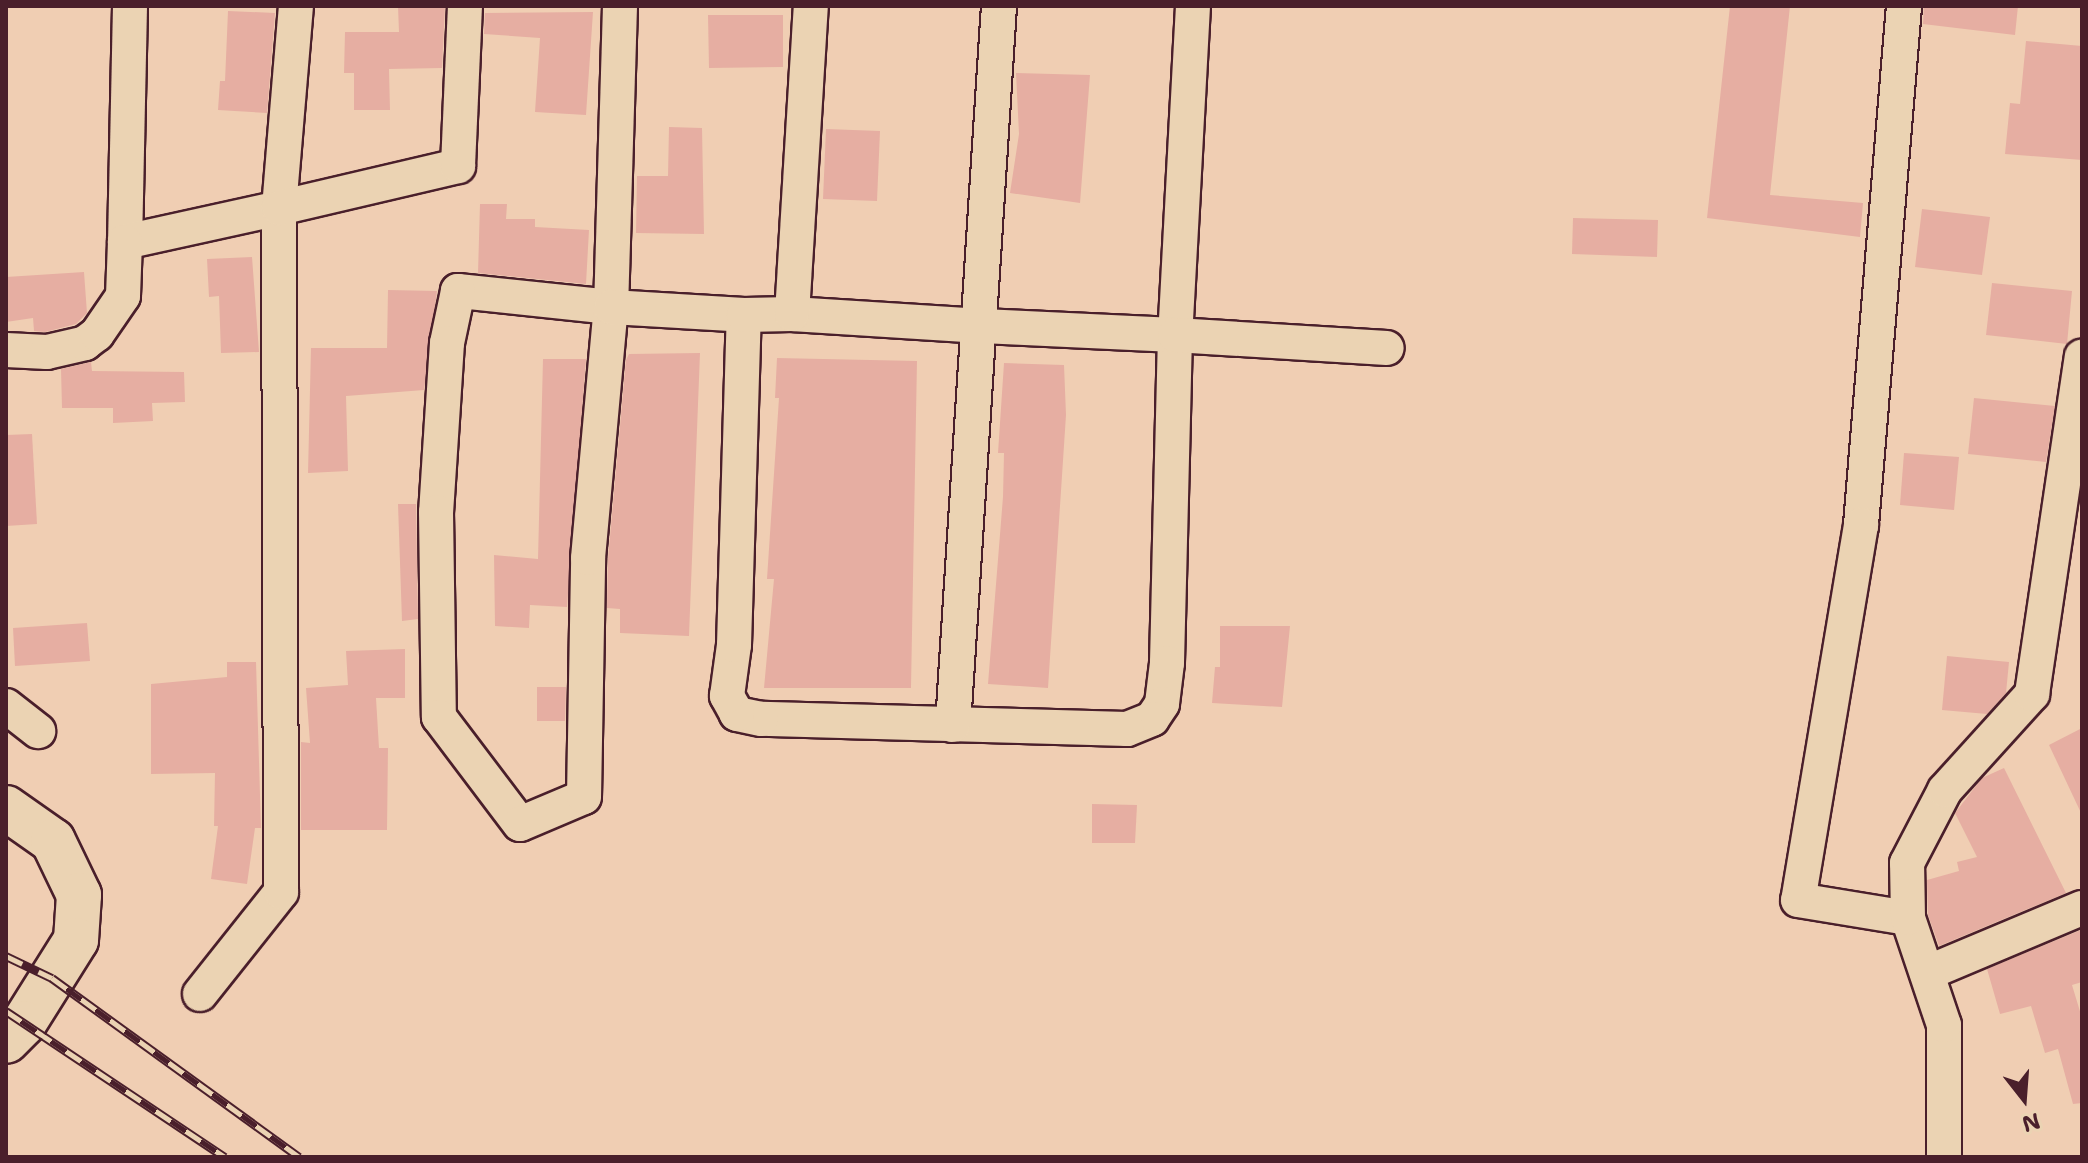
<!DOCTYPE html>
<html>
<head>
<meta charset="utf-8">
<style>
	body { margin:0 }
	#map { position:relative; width:2088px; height:1163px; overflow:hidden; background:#f0ceb3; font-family:"Shantell Sans",sans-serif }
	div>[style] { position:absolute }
	.building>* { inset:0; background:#e6aea2 }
	.roads { filter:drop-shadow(2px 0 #4a1f2b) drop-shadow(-2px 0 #4a1f2b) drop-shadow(0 2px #4a1f2b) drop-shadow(0 -2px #4a1f2b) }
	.minor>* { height:34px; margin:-17px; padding:0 17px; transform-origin:17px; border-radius:17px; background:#ebd3b3 }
	.tertiary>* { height:44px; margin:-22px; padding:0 22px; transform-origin:22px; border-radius:22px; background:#ebd3b3 }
	.rail>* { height:9px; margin-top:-4.5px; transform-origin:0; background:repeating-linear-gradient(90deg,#ebd3b3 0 18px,#4a1f2b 0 36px); box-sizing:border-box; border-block:2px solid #4a1f2b }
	span { translate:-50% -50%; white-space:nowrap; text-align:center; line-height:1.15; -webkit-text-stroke:8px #ebd3b3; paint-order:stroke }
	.frame { position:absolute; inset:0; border:8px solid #4a1f2b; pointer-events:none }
	.north { position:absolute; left:1984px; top:1059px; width:80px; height:80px; -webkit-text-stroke:6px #ebd3b3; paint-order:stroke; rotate:163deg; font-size:22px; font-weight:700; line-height:32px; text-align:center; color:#4a1f2b }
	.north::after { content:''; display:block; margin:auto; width:28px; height:36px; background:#4a1f2b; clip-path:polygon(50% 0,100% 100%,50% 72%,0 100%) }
</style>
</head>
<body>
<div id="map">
	<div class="building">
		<div style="clip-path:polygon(398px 6px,445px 6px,442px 68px,389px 69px,390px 110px,354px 110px,354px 73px,344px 73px,345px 32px,399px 32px)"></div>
		<div style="clip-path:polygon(1730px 6px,1790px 6px,1770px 195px,1863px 203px,1860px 237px,1707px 218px)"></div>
		<div style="clip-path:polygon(1924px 6px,2018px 6px,2015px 35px,1923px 24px)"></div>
		<div style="clip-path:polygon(228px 11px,275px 13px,267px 113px,218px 110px,220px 81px,225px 81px)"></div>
		<div style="clip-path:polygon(593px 12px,586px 115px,535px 112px,540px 38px,484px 34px,485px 13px)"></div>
		<div style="clip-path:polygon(708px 15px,783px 15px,783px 67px,709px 68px)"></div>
		<div style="clip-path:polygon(2026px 41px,2082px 46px,2082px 160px,2005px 154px,2010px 103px,2020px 104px)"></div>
		<div style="clip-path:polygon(1016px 73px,1090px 75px,1080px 203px,1010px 193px,1019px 134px)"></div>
		<div style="clip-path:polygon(669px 127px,702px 128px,704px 234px,636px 233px,637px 176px,668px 176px)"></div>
		<div style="clip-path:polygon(826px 129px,880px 131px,877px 201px,823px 199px)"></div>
		<div style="clip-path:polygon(480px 204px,507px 204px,506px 219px,535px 219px,535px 227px,589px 230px,586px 284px,478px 273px)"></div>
		<div style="clip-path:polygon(1922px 209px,1990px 217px,1982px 275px,1915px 267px)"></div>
		<div style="clip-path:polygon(1573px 218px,1658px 220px,1657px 257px,1572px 254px)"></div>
		<div style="clip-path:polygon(252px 257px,259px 352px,221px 353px,219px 296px,209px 297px,207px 259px)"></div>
		<div style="clip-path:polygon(84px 272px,87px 313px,76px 324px,45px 332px,34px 331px,33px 318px,6px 322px,6px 277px)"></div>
		<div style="clip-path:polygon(1992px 283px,2072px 291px,2067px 344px,1986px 335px)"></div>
		<div style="clip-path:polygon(388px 290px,437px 291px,424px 390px,346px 396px,348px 471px,308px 473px,311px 348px,387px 348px)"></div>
		<div style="clip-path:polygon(700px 353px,689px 636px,620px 633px,620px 609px,607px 608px,608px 559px,626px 360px,629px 354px)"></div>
		<div style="clip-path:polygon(777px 358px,917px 361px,911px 688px,764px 688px,774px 579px,767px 579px,779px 398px,775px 398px)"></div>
		<div style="clip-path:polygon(543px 359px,586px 359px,567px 607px,530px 605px,529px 628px,495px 626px,494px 555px,538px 559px)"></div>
		<div style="clip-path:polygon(91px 362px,92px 371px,184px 372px,185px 402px,152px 403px,153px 421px,113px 423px,113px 408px,62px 408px,61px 369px)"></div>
		<div style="clip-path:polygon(1004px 363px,1064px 365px,1066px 415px,1048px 688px,988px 684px,1003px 497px,1004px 453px,998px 453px)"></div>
		<div style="clip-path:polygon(1974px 398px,2055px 406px,2046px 462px,1968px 454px)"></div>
		<div style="clip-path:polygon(32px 434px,37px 524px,6px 526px,6px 435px)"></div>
		<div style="clip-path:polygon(1904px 453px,1959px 457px,1954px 510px,1900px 505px)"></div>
		<div style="clip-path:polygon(398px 504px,416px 504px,418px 619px,402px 621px)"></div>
		<div style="clip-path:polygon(87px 623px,90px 661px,15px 666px,13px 628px)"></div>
		<div style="clip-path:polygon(1220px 626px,1290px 626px,1282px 707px,1212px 703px,1215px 667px,1220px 667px)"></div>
		<div style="clip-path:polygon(405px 649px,405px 698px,376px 698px,379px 748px,388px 748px,387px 830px,301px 830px,301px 742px,310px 743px,306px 688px,348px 685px,346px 651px)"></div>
		<div style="clip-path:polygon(1947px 656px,2009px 662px,2006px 693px,1987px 714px,1942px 710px)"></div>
		<div style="clip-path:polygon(227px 662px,256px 662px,261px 828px,255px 828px,247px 884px,211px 879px,218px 826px,214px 826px,215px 773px,151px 774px,151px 684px,227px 677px)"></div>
		<div style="clip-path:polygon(537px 687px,566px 687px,565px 721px,537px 721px)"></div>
		<div style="clip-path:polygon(2082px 728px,2082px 815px,2049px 745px)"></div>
		<div style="clip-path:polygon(2004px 768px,2066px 893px,1939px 946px,1928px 915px,1927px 880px,1959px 871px,1957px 862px,1977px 857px,1955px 813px,1982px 778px)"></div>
		<div style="clip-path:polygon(1092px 804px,1137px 805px,1135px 843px,1092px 843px)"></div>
		<div style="clip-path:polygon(2081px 930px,2082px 982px,2072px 985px,2082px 1018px,2082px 1103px,2073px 1104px,2058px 1049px,2045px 1053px,2031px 1006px,2000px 1014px,1987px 969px)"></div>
	</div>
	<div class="roads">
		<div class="minor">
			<div style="left:130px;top:6px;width:236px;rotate:91.2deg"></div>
			<div style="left:125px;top:242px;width:158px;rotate:-12.4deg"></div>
			<div style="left:279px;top:208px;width:203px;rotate:-85.2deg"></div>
			<div style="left:620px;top:6px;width:301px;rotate:91.7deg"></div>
			<div style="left:611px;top:307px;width:154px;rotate:-174deg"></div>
			<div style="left:458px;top:291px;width:53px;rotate:101.9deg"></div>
			<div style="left:447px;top:343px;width:169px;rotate:93.7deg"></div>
			<div style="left:436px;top:512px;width:205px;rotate:89.2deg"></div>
			<div style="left:439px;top:717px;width:134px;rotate:52.9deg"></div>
			<div style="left:520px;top:824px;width:69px;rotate:-22.9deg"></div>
			<div style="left:584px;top:797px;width:239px;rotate:-89deg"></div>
			<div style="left:588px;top:558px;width:252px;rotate:-84.8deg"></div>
			<div style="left:611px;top:307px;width:133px;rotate:3.4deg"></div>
			<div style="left:1193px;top:6px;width:329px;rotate:93.1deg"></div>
			<div style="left:1175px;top:335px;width:328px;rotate:91.4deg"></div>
			<div style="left:1167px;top:663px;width:41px;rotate:97deg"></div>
			<div style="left:1162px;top:704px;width:18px;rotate:124deg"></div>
			<div style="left:1152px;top:719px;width:27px;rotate:158deg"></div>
			<div style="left:1127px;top:729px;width:366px;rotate:-178.4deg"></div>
			<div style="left:761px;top:719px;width:25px;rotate:-168deg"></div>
			<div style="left:737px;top:714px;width:21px;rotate:-119deg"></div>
			<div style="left:727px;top:696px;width:51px;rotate:-82.2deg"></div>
			<div style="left:734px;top:645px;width:330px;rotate:-88.3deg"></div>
			<div style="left:744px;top:315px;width:48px;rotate:-1.2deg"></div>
			<div style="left:792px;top:314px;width:190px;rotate:3.6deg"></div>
			<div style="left:982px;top:326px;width:193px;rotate:2.7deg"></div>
			<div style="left:1175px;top:335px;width:212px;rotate:3.5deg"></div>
			<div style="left:1904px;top:6px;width:521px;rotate:94.74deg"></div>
			<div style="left:1861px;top:525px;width:380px;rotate:99.5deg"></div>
			<div style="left:1798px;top:900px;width:111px;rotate:9.3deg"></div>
			<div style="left:792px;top:314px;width:309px;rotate:-86.5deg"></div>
			<div style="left:6px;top:350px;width:41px;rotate:2.8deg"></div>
			<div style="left:47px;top:352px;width:39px;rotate:-13deg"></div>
			<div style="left:85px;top:343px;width:15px;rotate:-37deg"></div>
			<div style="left:97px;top:334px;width:46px;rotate:-55.6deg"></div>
			<div style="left:123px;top:296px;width:54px;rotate:-87.9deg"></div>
			<div style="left:6px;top:706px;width:41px;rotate:38deg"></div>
			<div style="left:953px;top:725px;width:720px;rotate:-86.34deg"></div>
			<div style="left:1927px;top:973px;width:168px;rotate:-22.8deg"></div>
			<div style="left:200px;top:994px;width:130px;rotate:-51.5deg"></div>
			<div style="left:281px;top:892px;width:684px;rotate:-90.17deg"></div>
			<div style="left:279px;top:208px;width:184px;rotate:-13.2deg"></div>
			<div style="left:458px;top:166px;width:160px;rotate:-87.5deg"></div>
			<div style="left:1944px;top:1157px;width:132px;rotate:-90deg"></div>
			<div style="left:1944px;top:1025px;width:113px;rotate:-108.6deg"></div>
			<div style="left:1908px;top:918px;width:55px;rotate:-91deg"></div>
			<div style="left:1907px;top:863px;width:82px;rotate:-62.5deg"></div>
			<div style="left:1945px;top:790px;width:130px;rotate:-47.8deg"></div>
			<div style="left:2032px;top:694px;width:341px;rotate:-81.6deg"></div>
		</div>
		<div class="tertiary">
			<div style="left:6px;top:808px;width:57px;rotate:35.1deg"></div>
			<div style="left:53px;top:841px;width:60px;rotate:64.3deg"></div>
			<div style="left:79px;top:895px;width:45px;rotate:93.8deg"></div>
			<div style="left:76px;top:940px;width:98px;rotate:122.1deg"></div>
			<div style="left:24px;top:1023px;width:25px;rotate:135deg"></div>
		</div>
	</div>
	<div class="rail">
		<div style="left:6px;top:956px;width:51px;rotate:25.6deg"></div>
		<div style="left:52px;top:978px;width:305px;rotate:35.9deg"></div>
		<div style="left:6px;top:1011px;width:263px;rotate:33.7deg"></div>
	</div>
	<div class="frame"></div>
	<div class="north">N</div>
</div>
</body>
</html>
